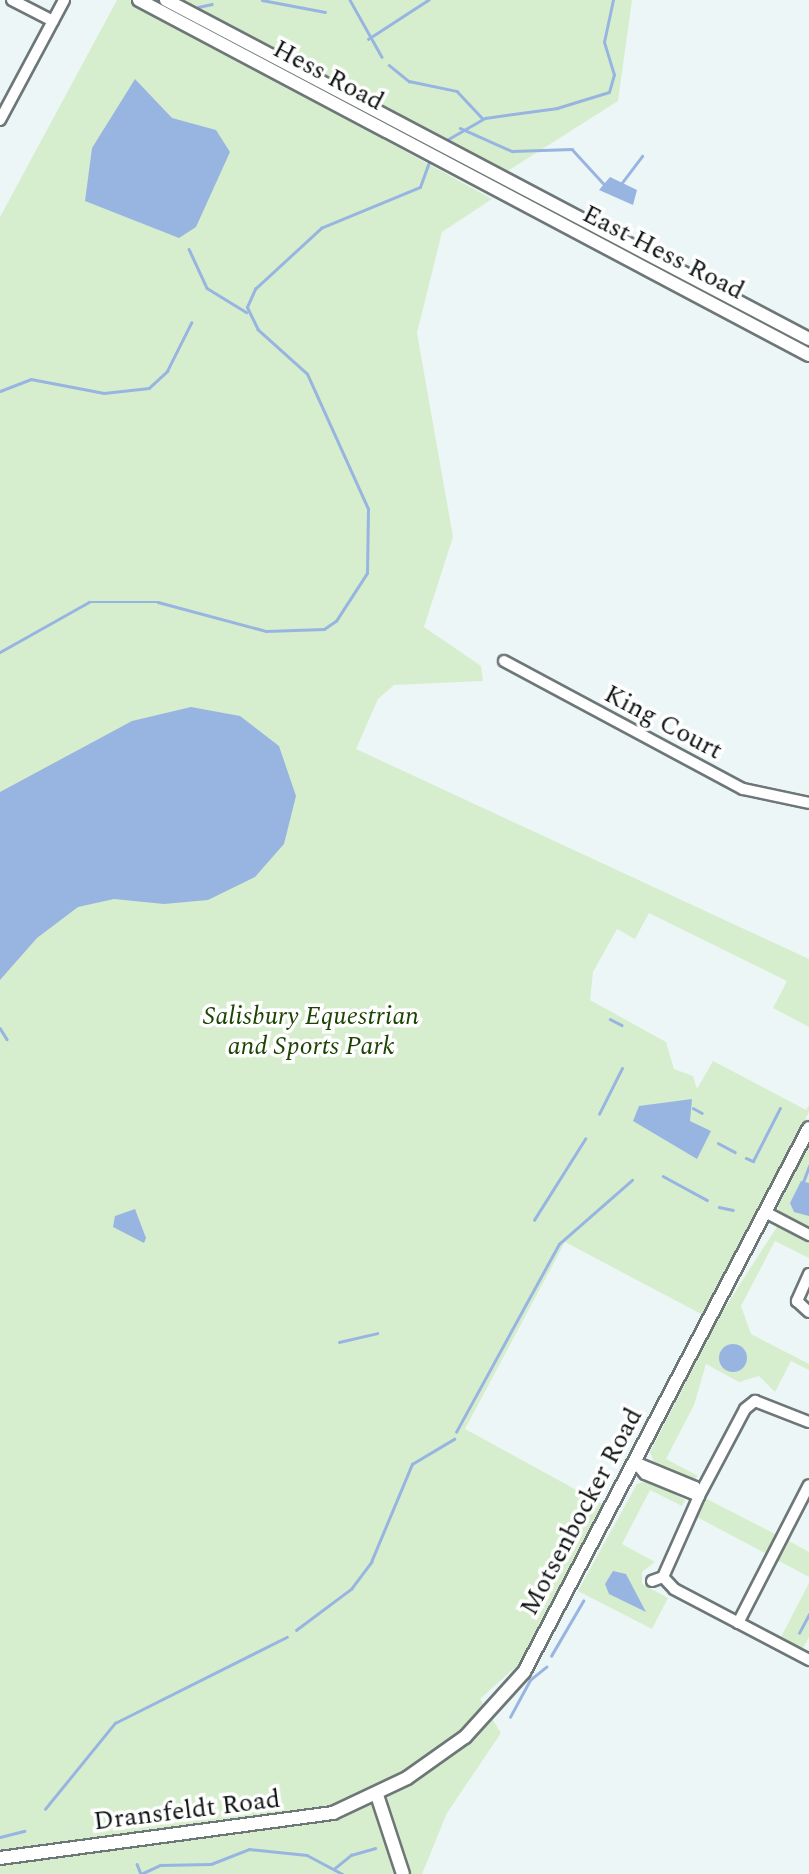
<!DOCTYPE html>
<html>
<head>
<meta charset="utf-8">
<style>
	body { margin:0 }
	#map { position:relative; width:809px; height:1874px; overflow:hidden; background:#edf6f6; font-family:Spectral,serif }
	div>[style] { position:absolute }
	.green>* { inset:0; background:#d6eecd }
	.water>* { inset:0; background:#98b5e2 }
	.round { border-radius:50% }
	.stream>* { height:2.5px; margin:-1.25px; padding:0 1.25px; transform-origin:1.25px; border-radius:1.25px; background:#98b5e2 }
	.roads { filter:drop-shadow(2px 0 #6e7777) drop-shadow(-2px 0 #6e7777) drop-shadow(0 2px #6e7777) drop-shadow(0 -2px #6e7777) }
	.minor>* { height:10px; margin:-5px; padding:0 5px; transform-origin:5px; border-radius:5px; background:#fff }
	.major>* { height:12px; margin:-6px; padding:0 6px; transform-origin:6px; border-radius:6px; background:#fff }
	span { translate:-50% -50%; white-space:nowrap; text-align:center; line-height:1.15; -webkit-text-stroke:7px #fff; paint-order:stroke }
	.street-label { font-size:26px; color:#101414 }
	.park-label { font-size:26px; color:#1c4502; font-style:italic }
</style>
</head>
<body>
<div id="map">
	<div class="green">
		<div style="clip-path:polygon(117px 0,130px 0,492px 199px,442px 232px,417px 333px,453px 537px,424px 627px,481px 666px,483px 681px,394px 685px,378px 699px,356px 749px,809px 959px,809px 1027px,773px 1008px,787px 981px,649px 913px,635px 939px,617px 929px,593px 972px,590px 1000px,666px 1042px,674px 1069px,693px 1076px,697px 1089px,713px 1061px,806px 1110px,809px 1105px,809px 1112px,703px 1315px,565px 1242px,465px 1429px,604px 1505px,520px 1663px,480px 1699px,501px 1733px,447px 1813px,422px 1874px,0 1874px,0 217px)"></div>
		<div style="clip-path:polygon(184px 0,632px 0,618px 101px,506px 172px)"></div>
		<div style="clip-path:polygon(809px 1145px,809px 1230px,780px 1214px,777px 1205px)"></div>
		<div style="clip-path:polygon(778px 1225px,809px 1240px,809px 1258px,775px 1241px,741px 1306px,751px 1334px,809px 1364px,809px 1370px,791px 1361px,775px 1392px,759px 1376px,739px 1382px,706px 1364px,694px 1405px,666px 1459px,698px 1476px,692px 1482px,654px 1462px,650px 1452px,721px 1314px)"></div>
		<div style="clip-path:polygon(649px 1480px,685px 1500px,682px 1506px,650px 1490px,622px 1544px,655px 1562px,642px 1572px,642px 1584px,668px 1598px,652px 1629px,578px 1591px,637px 1484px)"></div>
		<div style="clip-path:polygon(705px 1498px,777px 1535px,767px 1554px,695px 1516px)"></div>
		<div style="clip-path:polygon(787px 1540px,809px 1552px,809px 1577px,777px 1560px)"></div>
		<div style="clip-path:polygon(809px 1583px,809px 1637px,802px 1650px,780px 1639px)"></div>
	</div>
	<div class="water">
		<div style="clip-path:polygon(135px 79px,172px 118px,216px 130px,230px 152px,196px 227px,179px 238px,85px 201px,92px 148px)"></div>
		<div style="clip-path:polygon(610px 177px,637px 190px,633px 205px,599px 190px)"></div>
		<div style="clip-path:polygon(191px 707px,240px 716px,279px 746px,296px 796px,284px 844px,255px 877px,208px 900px,164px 904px,114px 899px,78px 907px,37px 938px,0 980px,0 792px,132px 721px)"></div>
		<div style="clip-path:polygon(692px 1099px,690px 1121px,711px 1131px,697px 1159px,633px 1121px,639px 1106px)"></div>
		<div style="clip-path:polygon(801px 1181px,809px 1183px,809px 1216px,794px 1212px,790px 1203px)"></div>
		<div style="clip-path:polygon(135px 1209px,146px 1238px,144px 1243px,113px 1227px,115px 1216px)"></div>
		<div class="round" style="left:719px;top:1344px;width:28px;height:28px"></div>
		<div style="clip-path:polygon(613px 1571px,626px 1574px,646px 1612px,609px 1594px,605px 1584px)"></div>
	</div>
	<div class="stream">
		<div style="left:262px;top:0;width:64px;rotate:10.8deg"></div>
		<div style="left:350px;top:0;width:65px;rotate:60.7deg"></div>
		<div style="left:198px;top:7px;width:14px;rotate:-12deg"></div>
		<div style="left:368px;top:39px;width:72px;rotate:-33deg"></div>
		<div style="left:389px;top:65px;width:26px;rotate:39deg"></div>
		<div style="left:409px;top:81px;width:49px;rotate:11.8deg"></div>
		<div style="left:457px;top:91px;width:38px;rotate:47deg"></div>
		<div style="left:460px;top:128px;width:57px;rotate:23.9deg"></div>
		<div style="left:512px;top:151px;width:60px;rotate:-1.9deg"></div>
		<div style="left:572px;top:149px;width:47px;rotate:47.6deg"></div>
		<div style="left:445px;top:141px;width:46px;rotate:-29.9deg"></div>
		<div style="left:485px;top:118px;width:73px;rotate:-7.9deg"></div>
		<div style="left:557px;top:108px;width:54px;rotate:-17.1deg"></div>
		<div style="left:609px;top:92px;width:18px;rotate:-74deg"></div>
		<div style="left:614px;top:75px;width:34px;rotate:-107deg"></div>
		<div style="left:604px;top:42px;width:43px;rotate:-77.9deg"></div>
		<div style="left:621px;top:184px;width:35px;rotate:-53deg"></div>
		<div style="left:189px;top:249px;width:43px;rotate:65.2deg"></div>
		<div style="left:207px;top:288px;width:46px;rotate:31.6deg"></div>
		<div style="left:0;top:391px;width:33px;rotate:-21deg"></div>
		<div style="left:31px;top:379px;width:74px;rotate:10.9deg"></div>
		<div style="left:104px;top:393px;width:45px;rotate:-6.3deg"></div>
		<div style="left:149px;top:388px;width:25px;rotate:-43deg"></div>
		<div style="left:167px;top:371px;width:54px;rotate:-63.4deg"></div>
		<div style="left:0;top:652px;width:102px;rotate:-29.3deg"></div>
		<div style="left:89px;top:602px;width:69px"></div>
		<div style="left:158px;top:602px;width:112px;rotate:15deg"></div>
		<div style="left:266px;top:631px;width:58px;rotate:-2deg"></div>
		<div style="left:324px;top:629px;width:14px;rotate:-34deg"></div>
		<div style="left:336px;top:621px;width:57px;rotate:-57.1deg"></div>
		<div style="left:367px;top:573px;width:64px;rotate:-89.1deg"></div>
		<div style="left:368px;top:509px;width:148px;rotate:-114.3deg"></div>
		<div style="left:307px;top:374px;width:66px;rotate:-138.1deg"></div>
		<div style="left:258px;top:330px;width:25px;rotate:-116deg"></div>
		<div style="left:247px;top:307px;width:20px;rotate:-66deg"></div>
		<div style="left:255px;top:289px;width:90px;rotate:-42.7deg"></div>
		<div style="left:321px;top:228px;width:107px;rotate:-22.5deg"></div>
		<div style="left:420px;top:187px;width:29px;rotate:-70deg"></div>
		<div style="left:610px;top:1019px;width:13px;rotate:27deg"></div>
		<div style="left:0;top:1028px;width:13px;rotate:58deg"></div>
		<div style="left:693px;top:1108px;width:10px;rotate:29deg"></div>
		<div style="left:599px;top:1114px;width:51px;rotate:-63.4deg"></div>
		<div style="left:718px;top:1143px;width:19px;rotate:28deg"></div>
		<div style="left:746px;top:1158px;width:8px;rotate:23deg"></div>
		<div style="left:753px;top:1161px;width:59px;rotate:-63deg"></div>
		<div style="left:663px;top:1176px;width:50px;rotate:28.6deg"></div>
		<div style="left:803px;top:1182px;width:17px;rotate:-69deg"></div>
		<div style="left:719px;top:1207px;width:14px;rotate:12deg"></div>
		<div style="left:534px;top:1220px;width:96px;rotate:-57.8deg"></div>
		<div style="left:339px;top:1342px;width:39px;rotate:-13deg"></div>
		<div style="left:456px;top:1432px;width:214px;rotate:-61.3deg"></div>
		<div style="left:559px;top:1244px;width:97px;rotate:-41.2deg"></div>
		<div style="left:296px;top:1630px;width:69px;rotate:-36.7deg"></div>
		<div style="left:351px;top:1589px;width:34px;rotate:-53deg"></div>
		<div style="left:371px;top:1562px;width:106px;rotate:-67.3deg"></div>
		<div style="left:412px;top:1464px;width:49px;rotate:-30.8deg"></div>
		<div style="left:799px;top:1633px;width:21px;rotate:-62deg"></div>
		<div style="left:551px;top:1656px;width:64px;rotate:-59.8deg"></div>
		<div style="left:510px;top:1717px;width:42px;rotate:-61.6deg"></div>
		<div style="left:530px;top:1680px;width:21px;rotate:-39deg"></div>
		<div style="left:45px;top:1809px;width:111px;rotate:-50.9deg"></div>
		<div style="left:115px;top:1723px;width:192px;rotate:-26.6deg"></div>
		<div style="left:0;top:1837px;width:25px;rotate:-14deg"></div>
		<div style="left:137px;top:1864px;width:11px;rotate:68deg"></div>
		<div style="left:335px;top:1868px;width:21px;rotate:-39deg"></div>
		<div style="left:351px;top:1855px;width:25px;rotate:-16deg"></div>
		<div style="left:141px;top:1874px;width:21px;rotate:-25deg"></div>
		<div style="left:160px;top:1865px;width:51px;rotate:-1.1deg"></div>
		<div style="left:211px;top:1864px;width:41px;rotate:-21.5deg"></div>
		<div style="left:249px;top:1849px;width:58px;rotate:5.9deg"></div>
		<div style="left:307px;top:1855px;width:40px;rotate:28deg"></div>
	</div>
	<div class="roads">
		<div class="minor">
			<div style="left:12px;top:0;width:46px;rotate:27.1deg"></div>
			<div style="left:0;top:120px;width:136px;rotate:-61.9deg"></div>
			<div style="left:504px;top:661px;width:271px;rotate:28.2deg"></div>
			<div style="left:743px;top:789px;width:67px;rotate:12deg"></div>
			<div style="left:765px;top:1212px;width:50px;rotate:27.6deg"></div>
			<div style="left:809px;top:1274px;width:30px;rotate:114deg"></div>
			<div style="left:797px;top:1301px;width:16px;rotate:43deg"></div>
			<div style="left:755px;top:1401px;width:58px;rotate:21.3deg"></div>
			<div style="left:635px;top:1462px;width:65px;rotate:22.6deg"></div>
			<div style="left:695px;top:1487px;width:10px;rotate:66deg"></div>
			<div style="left:699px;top:1496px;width:58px;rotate:-157.8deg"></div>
			<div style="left:645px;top:1474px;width:16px;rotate:-130deg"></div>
			<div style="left:663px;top:1577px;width:89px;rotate:-66deg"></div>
			<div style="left:699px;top:1496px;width:98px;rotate:-62.1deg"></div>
			<div style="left:745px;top:1409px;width:13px;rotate:-39deg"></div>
			<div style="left:663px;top:1577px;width:16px;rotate:47deg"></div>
			<div style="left:674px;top:1589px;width:153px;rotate:27.7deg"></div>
			<div style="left:652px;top:1581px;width:12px;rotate:-20deg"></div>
			<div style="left:738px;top:1623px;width:155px;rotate:-62.8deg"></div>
		</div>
		<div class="major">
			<div style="left:139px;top:0;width:758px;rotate:27.92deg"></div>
			<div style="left:166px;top:0;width:727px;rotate:27.8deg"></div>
			<div style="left:377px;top:1795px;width:83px;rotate:71.8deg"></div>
			<div style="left:0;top:1858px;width:336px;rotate:-7.7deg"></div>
			<div style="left:333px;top:1813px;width:82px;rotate:-25.3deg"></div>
			<div style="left:407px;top:1778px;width:71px;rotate:-35.3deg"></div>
			<div style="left:465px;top:1737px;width:88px;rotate:-47.8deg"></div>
			<div style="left:524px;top:1672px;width:614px;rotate:-62.35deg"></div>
		</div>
	</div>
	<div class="street-label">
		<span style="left:328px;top:76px;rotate:28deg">Hess Road</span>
		<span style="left:663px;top:253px;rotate:27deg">East Hess Road</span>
		<span style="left:663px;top:723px;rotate:28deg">King Court</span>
		<span style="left:582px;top:1512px;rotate:-62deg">Motsenbocker Road</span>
		<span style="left:187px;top:1811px;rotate:-7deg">Dransfeldt Road</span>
	</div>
	<div class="park-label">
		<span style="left:311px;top:1032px">Salisbury Equestrian<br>and Sports Park</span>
	</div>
</div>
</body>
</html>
